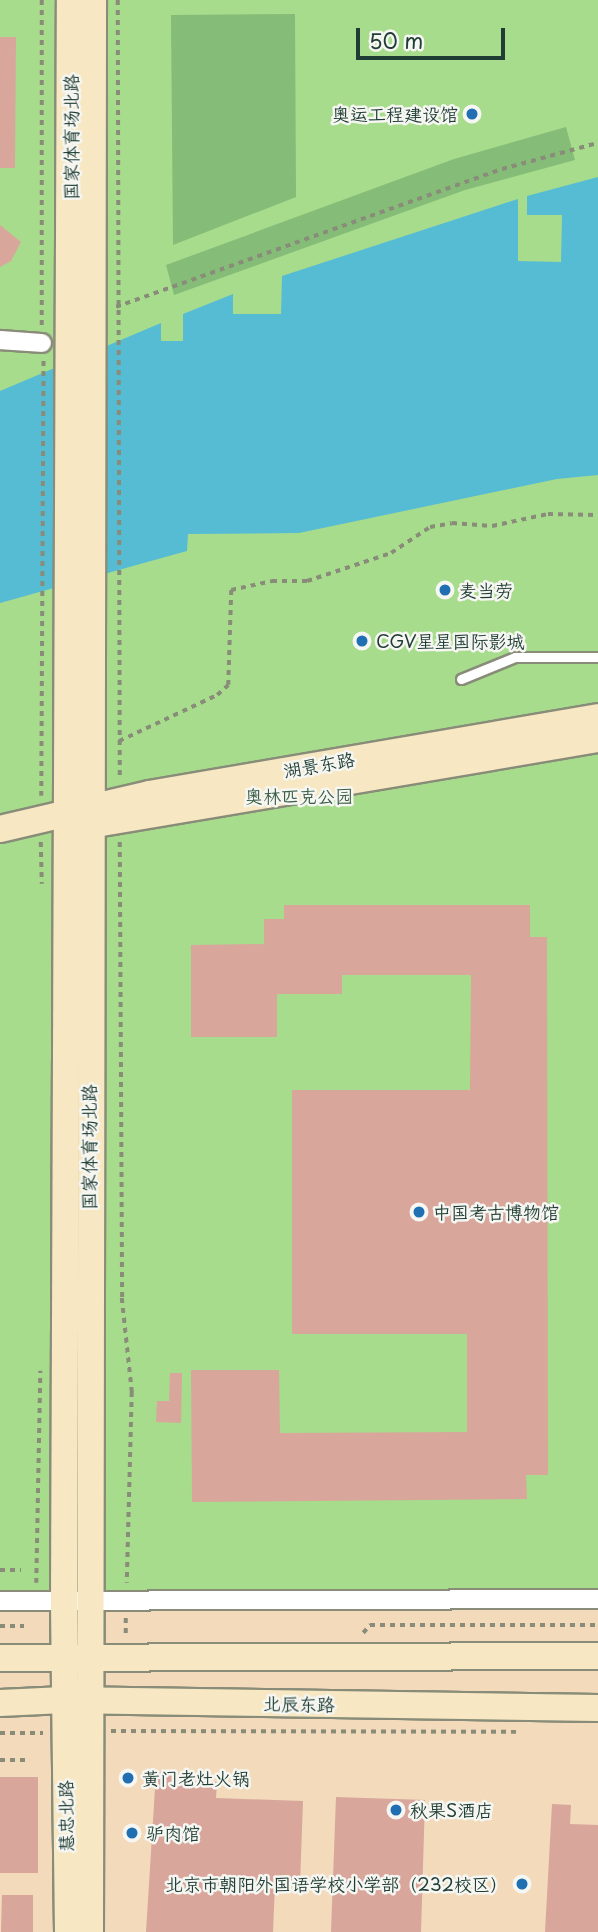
<!DOCTYPE html>
<html>
<head>
<meta charset="utf-8">
<style>
	body { margin:0 }
	#map { position:relative; width:598px; height:1932px; overflow:hidden; background:#f2dabb; font-family:"Playpen Sans","LXGW WenKai TC",sans-serif }
	div>[style] { position:absolute }
	.green>* { inset:0; background:#a7dc8c }
	.forest>* { inset:0; background:#85bc78 }
	.water>* { inset:0; background:#56bcd4 }
	.building>* { inset:0; background:#d8a69b }
	.path>* { height:3.5px; margin-top:-1.75px; transform-origin:0; background:repeating-linear-gradient(90deg,#888c78 0 5px,transparent 0 10px) }
	.roads { filter:drop-shadow(2px 0 #888c78) drop-shadow(-2px 0 #888c78) drop-shadow(0 2px #888c78) drop-shadow(0 -2px #888c78) }
	.lane>* { height:9px; margin:-4.5px; padding:0 4.5px; transform-origin:4.5px; border-radius:4.5px; background:#fff }
	.street>* { height:18px; margin:-9px; padding:0 9px; transform-origin:9px; border-radius:9px; background:#fff }
	.secondary>* { height:26px; margin:-13px; padding:0 13px; transform-origin:13px; border-radius:13px; background:#f7e8c3 }
	.dots>* { width:19px; height:19px; translate:-50% -50%; box-sizing:border-box; border:4px solid #f6f6f2; border-radius:50% }
	span { translate:-50% -50%; white-space:nowrap; text-align:center; line-height:1.15; -webkit-text-stroke:5px #f6f6f2; paint-order:stroke }
	.poi-label { font-size:18px; color:#1f3d34 }
	.right { translate:-100% -50%; text-align:right }
	.left { translate:0 -50%; text-align:left }
	.street-label { font-size:18px; color:#1f3d34 }
	.park-label { font-size:18px; color:#3a5d46 }
	.scale { position:absolute; left:356px; top:28px; width:149px; height:32px; box-sizing:border-box; border:4px solid #1f3d34; border-top:0; padding-left:9px; font-size:21px; line-height:24px; white-space:nowrap; color:#1f3d34; -webkit-text-stroke:5px #f6f6f2; paint-order:stroke }
</style>
</head>
<body>
<div id="map">
	<div class="green">
		<div style="clip-path:polygon(0 0,598px 0,598px 1593px,0 1594px)"></div>
	</div>
	<div class="forest">
		<div style="clip-path:polygon(295px 14px,296px 197px,173px 245px,171px 15px)"></div>
		<div style="clip-path:polygon(566px 127px,575px 160px,465px 190px,174px 295px,166px 265px,454px 159px)"></div>
	</div>
	<div class="water">
		<div style="clip-path:polygon(598px 177px,598px 475px,557px 479px,299px 533px,188px 534px,187px 551px,0 603px,0 391px,161px 323px,161px 341px,183px 341px,183px 314px,233px 294px,233px 314px,281px 314px,282px 276px,518px 199px,518px 261px,561px 262px,562px 215px,527px 215px,527px 196px)"></div>
	</div>
	<div class="building">
		<div style="clip-path:polygon(0 37px,16px 37px,15px 168px,0 168px)"></div>
		<div style="clip-path:polygon(0 225px,21px 242px,11px 261px,0 267px)"></div>
		<div style="clip-path:polygon(284px 905px,530px 905px,530px 937px,547px 937px,548px 1475px,526px 1475px,527px 1499px,192px 1502px,191px 1370px,279px 1370px,280px 1433px,467px 1432px,467px 1334px,292px 1334px,292px 1090px,470px 1090px,471px 975px,342px 975px,342px 994px,277px 994px,277px 1037px,191px 1037px,191px 945px,264px 944px,264px 919px,284px 919px)"></div>
		<div style="clip-path:polygon(170px 1373px,182px 1373px,181px 1423px,156px 1422px,157px 1401px,169px 1401px)"></div>
		<div style="clip-path:polygon(156px 1772px,177px 1772px,177px 1781px,217px 1782px,216px 1798px,303px 1801px,300px 1885px,275px 1884px,273px 1932px,146px 1932px)"></div>
		<div style="clip-path:polygon(0 1777px,38px 1777px,38px 1873px,0 1873px)"></div>
		<div style="clip-path:polygon(336px 1797px,425px 1800px,421px 1932px,331px 1932px)"></div>
		<div style="clip-path:polygon(552px 1804px,571px 1805px,570px 1824px,598px 1825px,598px 1932px,545px 1932px)"></div>
		<div style="clip-path:polygon(2px 1895px,33px 1895px,33px 1932px,1px 1932px)"></div>
	</div>
	<div class="path">
		<div style="left:42px;top:0;width:327px;rotate:90deg"></div>
		<div style="left:118px;top:0;width:778px;rotate:89.85deg"></div>
		<div style="left:116px;top:307px;width:410px;rotate:-19.7deg"></div>
		<div style="left:502px;top:169px;width:99px;rotate:-15.2deg"></div>
		<div style="left:119px;top:741px;width:108px;rotate:-25.1deg"></div>
		<div style="left:217px;top:695px;width:15px;rotate:-42deg"></div>
		<div style="left:228px;top:685px;width:95px;rotate:-88.2deg"></div>
		<div style="left:231px;top:590px;width:42px;rotate:-12.4deg"></div>
		<div style="left:272px;top:581px;width:35px"></div>
		<div style="left:307px;top:581px;width:89px;rotate:-18.4deg"></div>
		<div style="left:391px;top:553px;width:47px;rotate:-33.7deg"></div>
		<div style="left:430px;top:527px;width:22px;rotate:-10deg"></div>
		<div style="left:452px;top:523px;width:40px;rotate:4.3deg"></div>
		<div style="left:492px;top:526px;width:57px;rotate:-12.1deg"></div>
		<div style="left:548px;top:514px;width:50px;rotate:1.1deg"></div>
		<div style="left:41px;top:796px;width:437px;rotate:-89.7deg"></div>
		<div style="left:41px;top:842px;width:42px;rotate:88.6deg"></div>
		<div style="left:120px;top:842px;width:456px;rotate:89.7deg"></div>
		<div style="left:122px;top:1298px;width:95px;rotate:83.9deg"></div>
		<div style="left:132px;top:1392px;width:191px;rotate:91.5deg"></div>
		<div style="left:0;top:1570px;width:21px"></div>
		<div style="left:36px;top:1583px;width:212px;rotate:-88.9deg"></div>
		<div style="left:126px;top:1618px;width:17px;rotate:90deg"></div>
		<div style="left:0;top:1626px;width:24px"></div>
		<div style="left:363px;top:1633px;width:11px;rotate:-49deg"></div>
		<div style="left:370px;top:1625px;width:228px"></div>
		<div style="left:111px;top:1731px;width:408px;rotate:0.1deg"></div>
		<div style="left:0;top:1733px;width:43px"></div>
		<div style="left:0;top:1760px;width:30px"></div>
	</div>
	<div class="roads">
		<div class="lane">
			<div style="left:461px;top:679px;width:58px;rotate:-22.2deg"></div>
			<div style="left:515px;top:657px;width:83px"></div>
		</div>
		<div class="street">
			<div style="left:0;top:340px;width:42px;rotate:4.1deg"></div>
			<div style="left:0;top:1601px;width:598px;rotate:-0.19deg"></div>
		</div>
		<div class="secondary">
			<div style="left:84px;top:826px;width:521px;rotate:-9.61deg"></div>
			<div style="left:0;top:829px;width:153px;rotate:-13.2deg"></div>
			<div style="left:149px;top:794px;width:456px;rotate:-9.7deg"></div>
			<div style="left:0;top:1658px;width:598px;rotate:-0.19deg"></div>
			<div style="left:0;top:1703px;width:64px;rotate:-2.7deg"></div>
			<div style="left:64px;top:1700px;width:534px;rotate:0.86deg"></div>
			<div style="left:68px;top:1932px;width:332px;rotate:-90.7deg"></div>
			<div style="left:64px;top:1600px;width:1600px;rotate:-89.79deg"></div>
			<div style="left:90px;top:1932px;width:1932px;rotate:-89.91deg"></div>
		</div>
	</div>
	<div class="dots">
		<div style="left:472px;top:114px;background:#1f6fb2"></div>
		<div style="left:445px;top:590px;background:#1f6fb2"></div>
		<div style="left:362px;top:641px;background:#1f6fb2"></div>
		<div style="left:419px;top:1212px;background:#1f6fb2"></div>
		<div style="left:128px;top:1778px;background:#1f6fb2"></div>
		<div style="left:396px;top:1810px;background:#1f6fb2"></div>
		<div style="left:132px;top:1833px;background:#1f6fb2"></div>
		<div style="left:522px;top:1884px;background:#1f6fb2"></div>
	</div>
	<div class="poi-label">
		<span class="right" style="left:458px;top:114px">奥运工程建设馆</span>
		<span class="left" style="left:459px;top:590px">麦当劳</span>
		<span class="left" style="left:376px;top:641px">CGV星星国际影城</span>
		<span class="left" style="left:433px;top:1212px">中国考古博物馆</span>
		<span class="left" style="left:142px;top:1778px">黄门老灶火锅</span>
		<span class="left" style="left:410px;top:1810px">秋果S酒店</span>
		<span class="left" style="left:146px;top:1833px">驴肉馆</span>
		<span class="right" style="left:508px;top:1884px">北京市朝阳外国语学校小学部（232校区）</span>
	</div>
	<div class="street-label">
		<span style="left:71px;top:137px;rotate:-90deg">国家体育场北路</span>
		<span style="left:319px;top:765px;rotate:-10deg">湖景东路</span>
		<span style="left:89px;top:1147px;rotate:-90deg">国家体育场北路</span>
		<span style="left:299px;top:1704px;rotate:1deg">北辰东路</span>
		<span style="left:66px;top:1816px;rotate:-91deg">慧忠北路</span>
	</div>
	<div class="park-label">
		<span style="left:299px;top:796px">奥林匹克公园</span>
	</div>
	<div class="scale">50 m</div>
</div>
</body>
</html>
